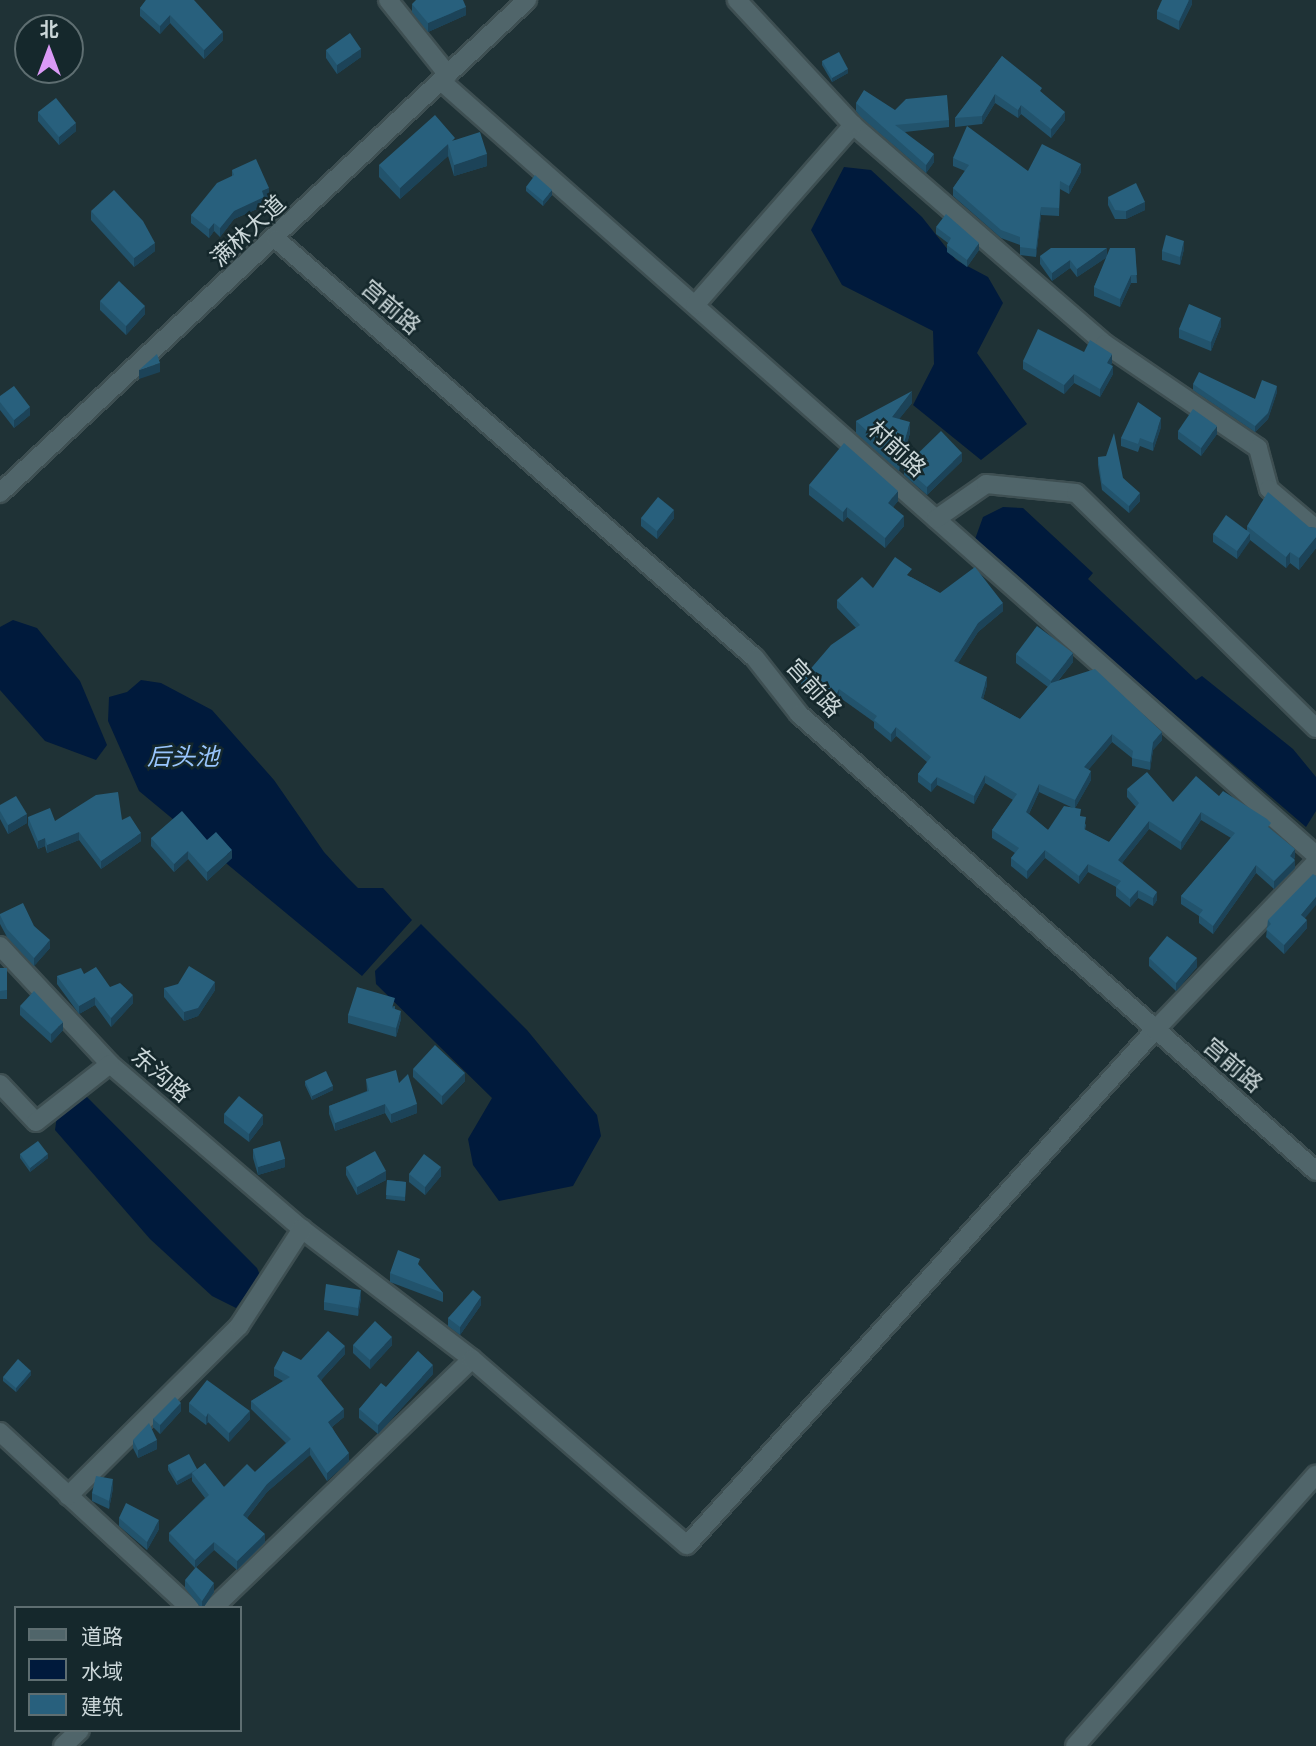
<!DOCTYPE html>
<html>
<head>
<meta charset="utf-8">
<style>
	body { margin:0 }
	#map { position:relative; width:1316px; height:1746px; overflow:hidden; background:#1f3236; font-family:"Fira Sans","Noto Sans SC",sans-serif }
	div>[style] { position:absolute }
	.water>* { inset:0; background:#001a3c }
	.roads { filter:drop-shadow(2px 0 #3e4f52) drop-shadow(-2px 0 #3e4f52) drop-shadow(0 2px #3e4f52) drop-shadow(0 -2px #3e4f52) }
	.street>* { height:18px; margin:-9px; padding:0 9px; transform-origin:9px; border-radius:9px; background:#50656a }
	.secondary>* { height:18px; margin:-9px; padding:0 9px; transform-origin:9px; border-radius:9px; background:#50656a }
	.wall>* { inset:0; background:#22536c }
	.shaded-wall>* { inset:0; background:#1c4358 }
	.building>* { inset:0; background:#28607d }
	span { translate:-50% -50%; white-space:nowrap; text-align:center; line-height:1.15; -webkit-text-stroke:5px #15282c; paint-order:stroke }
	.street-label { font-size:23px; color:#cbd7d9 }
	.water-label { font-size:24px; color:#98c5fd; font-style:italic }
	.legend { position:absolute; left:14px; top:1606px; width:228px; height:126px; box-sizing:border-box; background:#15282c; border:2px solid #5e6e71; margin:0; padding:9px 12px; list-style:none; font-size:21px; color:#cbd7d9 }
	.legend li { display:flex; align-items:center; gap:14px; height:35px }
	.legend b { width:35px; border:2px solid #5e6e71 }
	.north { position:absolute; left:14px; top:14px; width:70px; height:70px; box-sizing:border-box; background:#15282c; border:2px solid #5e6e71; border-radius:50%; rotate:0deg; font-size:19px; font-weight:700; line-height:28px; text-align:center; color:#cbd7d9 }
	.north::after { content:''; display:block; margin:auto; width:24px; height:32px; background:#da9af6; clip-path:polygon(50% 0,100% 100%,50% 72%,0 100%) }
</style>
</head>
<body>
<div id="map">
	<div class="water">
		<div style="clip-path:polygon(844px 167px,871px 170px,922px 217px,956px 260px,988px 277px,1003px 303px,977px 353px,1027px 424px,981px 460px,913px 405px,934px 364px,933px 331px,842px 285px,811px 230px)"></div>
		<div style="clip-path:polygon(1003px 507px,1023px 508px,1093px 573px,1088px 579px,1196px 680px,1202px 676px,1293px 749px,1316px 777px,1316px 811px,1306px 827px,974px 542px,983px 517px)"></div>
		<div style="clip-path:polygon(13px 620px,37px 628px,80px 681px,107px 745px,96px 760px,45px 741px,0 690px,0 627px)"></div>
		<div style="clip-path:polygon(141px 680px,161px 683px,212px 710px,274px 780px,324px 852px,346px 876px,358px 888px,383px 888px,412px 920px,362px 976px,139px 791px,108px 721px,109px 697px,127px 692px)"></div>
		<div style="clip-path:polygon(421px 924px,527px 1030px,597px 1115px,601px 1136px,573px 1186px,499px 1201px,473px 1165px,468px 1139px,492px 1098px,376px 984px,375px 971px)"></div>
		<div style="clip-path:polygon(75px 1097px,87px 1097px,257px 1268px,260px 1275px,236px 1308px,212px 1296px,150px 1239px,55px 1130px,57px 1116px)"></div>
	</div>
	<div class="roads">
		<div class="street">
			<div style="left:388px;top:0;width:96px;rotate:51.3deg"></div>
			<div style="left:441px;top:81px;width:1168px;rotate:41.5deg"></div>
			<div style="left:853px;top:125px;width:334px;rotate:41deg"></div>
			<div style="left:1105px;top:344px;width:185px;rotate:34.2deg"></div>
			<div style="left:1258px;top:448px;width:42px;rotate:75deg"></div>
			<div style="left:1269px;top:489px;width:62px;rotate:40.4deg"></div>
			<div style="left:695px;top:305px;width:240px;rotate:-48.7deg"></div>
			<div style="left:853px;top:125px;width:171px;rotate:-132.9deg"></div>
			<div style="left:0;top:493px;width:722px;rotate:-43.09deg"></div>
			<div style="left:936px;top:519px;width:61px;rotate:-35deg"></div>
			<div style="left:986px;top:484px;width:90px;rotate:5.7deg"></div>
			<div style="left:1076px;top:493px;width:336px;rotate:44.4deg"></div>
			<div style="left:0;top:946px;width:161px;rotate:47deg"></div>
			<div style="left:110px;top:1064px;width:253px;rotate:40.7deg"></div>
			<div style="left:302px;top:1229px;width:214px;rotate:37.4deg"></div>
			<div style="left:472px;top:1359px;width:359px;rotate:136.1deg"></div>
			<div style="left:0;top:1084px;width:52px;rotate:46.5deg"></div>
			<div style="left:36px;top:1122px;width:94px;rotate:-38.1deg"></div>
			<div style="left:472px;top:1359px;width:284px;rotate:40.9deg"></div>
			<div style="left:687px;top:1545px;width:696px;rotate:-47.74deg"></div>
			<div style="left:1155px;top:1030px;width:233px;rotate:-46.2deg"></div>
			<div style="left:0;top:1432px;width:259px;rotate:42.8deg"></div>
			<div style="left:68px;top:1496px;width:241px;rotate:-44.8deg"></div>
			<div style="left:239px;top:1326px;width:116px;rotate:-57deg"></div>
			<div style="left:63px;top:1746px;width:23px;rotate:-43deg"></div>
			<div style="left:1075px;top:1746px;width:363px;rotate:-48.4deg"></div>
		</div>
		<div class="secondary">
			<div style="left:276px;top:239px;width:636px;rotate:41.18deg"></div>
			<div style="left:755px;top:658px;width:71px;rotate:51.8deg"></div>
			<div style="left:799px;top:714px;width:690px;rotate:41.47deg"></div>
		</div>
	</div>
	<div class="wall">
		<div style="clip-path:polygon(146px 0,223px 40px,204px 59px,170px 23px,160px 34px,140px 16px,140px 8px)"></div>
		<div style="clip-path:polygon(1192px 0,1192px 4px,1179px 30px,1157px 19px,1157px 11px)"></div>
		<div style="clip-path:polygon(412px 4px,466px 15px,428px 32px,412px 12px)"></div>
		<div style="clip-path:polygon(326px 50px,361px 57px,337px 74px,326px 58px)"></div>
		<div style="clip-path:polygon(1002px 56px,1042px 93px,1065px 120px,1051px 138px,1021px 114px,1018px 118px,995px 103px,982px 124px,955px 127px,955px 118px)"></div>
		<div style="clip-path:polygon(822px 61px,848px 73px,832px 82px,822px 65px)"></div>
		<div style="clip-path:polygon(856px 103px,949px 120px,949px 127px,905px 132px,934px 162px,926px 173px,861px 117px,856px 111px)"></div>
		<div style="clip-path:polygon(38px 112px,76px 131px,59px 145px,38px 121px)"></div>
		<div style="clip-path:polygon(455px 140px,487px 166px,454px 176px,448px 156px,400px 199px,379px 177px,379px 165px)"></div>
		<div style="clip-path:polygon(953px 158px,1028px 171px,1081px 172px,1069px 194px,1060px 189px,1059px 216px,1041px 215px,1036px 257px,1020px 255px,1020px 245px,1001px 238px,953px 196px,953px 188px,965px 171px,953px 166px)"></div>
		<div style="clip-path:polygon(232px 170px,269px 197px,264px 199px,264px 206px,234px 219px,220px 237px,214px 231px,209px 238px,191px 223px,191px 215px,232px 177px)"></div>
		<div style="clip-path:polygon(526px 187px,552px 195px,543px 206px,526px 191px)"></div>
		<div style="clip-path:polygon(1108px 197px,1145px 210px,1126px 219px,1115px 219px,1108px 205px)"></div>
		<div style="clip-path:polygon(91px 211px,155px 251px,134px 267px,91px 220px)"></div>
		<div style="clip-path:polygon(936px 227px,979px 250px,967px 267px,947px 252px,947px 245px,948px 243px,936px 234px)"></div>
		<div style="clip-path:polygon(1135px 248px,1137px 283px,1131px 283px,1120px 307px,1094px 296px,1094px 287px,1107px 257px,1077px 277px,1070px 268px,1052px 281px,1040px 264px,1040px 256px,1107px 256px)"></div>
		<div style="clip-path:polygon(1184px 249px,1180px 265px,1162px 260px,1162px 251px)"></div>
		<div style="clip-path:polygon(100px 301px,145px 314px,126px 335px,100px 310px)"></div>
		<div style="clip-path:polygon(1221px 326px,1211px 351px,1179px 338px,1179px 329px)"></div>
		<div style="clip-path:polygon(1084px 352px,1112px 363px,1111px 365px,1113px 374px,1100px 397px,1074px 383px,1064px 394px,1023px 369px,1023px 361px)"></div>
		<div style="clip-path:polygon(1193px 384px,1255px 399px,1277px 392px,1268px 419px,1255px 432px,1193px 390px)"></div>
		<div style="clip-path:polygon(0 396px,30px 415px,14px 428px,0 410px)"></div>
		<div style="clip-path:polygon(912px 403px,899px 419px,910px 433px,899px 471px,856px 433px,856px 421px)"></div>
		<div style="clip-path:polygon(1161px 427px,1153px 451px,1140px 446px,1138px 452px,1121px 446px,1121px 438px)"></div>
		<div style="clip-path:polygon(1178px 431px,1217px 434px,1201px 456px,1178px 439px)"></div>
		<div style="clip-path:polygon(1098px 457px,1123px 478px,1140px 501px,1129px 513px,1102px 490px,1098px 465px)"></div>
		<div style="clip-path:polygon(962px 461px,927px 495px,904px 475px,904px 467px)"></div>
		<div style="clip-path:polygon(809px 485px,898px 501px,893px 507px,904px 526px,885px 548px,847px 517px,843px 522px,809px 495px)"></div>
		<div style="clip-path:polygon(641px 518px,674px 518px,657px 539px,641px 526px)"></div>
		<div style="clip-path:polygon(1247px 526px,1309px 527px,1316px 528px,1316px 548px,1299px 570px,1290px 563px,1286px 568px,1250px 540px,1237px 559px,1213px 542px,1213px 534px,1247px 530px)"></div>
		<div style="clip-path:polygon(evenodd,911px 577px,940px 593px,1003px 611px,978px 632px,958px 663px,987px 685px,983px 699px,1020px 719px,1048px 687px,1016px 663px,1016px 654px,1073px 662px,1058px 681px,1162px 740px,1153px 750px,1150px 770px,1132px 766px,1132px 758px,1112px 742px,1088px 770px,1091px 780px,1075px 808px,1086px 825px,1085px 830px,1109px 842px,1136px 807px,1127px 797px,1127px 789px,1173px 802px,1219px 796px,1271px 829px,1295px 857px,1294px 859px,1295px 868px,1274px 889px,1256px 873px,1213px 934px,1199px 923px,1199px 916px,1181px 904px,1181px 896px,1231px 838px,1201px 820px,1181px 850px,1149px 829px,1122px 863px,1157px 900px,1153px 906px,1138px 898px,1130px 907px,1116px 896px,1116px 887px,1088px 872px,1079px 884px,1045px 858px,1027px 879px,1011px 866px,1011px 858px,1015px 853px,992px 838px,992px 830px,1013px 800px,985px 783px,974px 804px,937px 785px,931px 792px,918px 782px,918px 774px,927px 762px,896px 736px,891px 742px,874px 728px,874px 722px,839px 697px,835px 705px,817px 697px,814px 700px,801px 688px,801px 680px,856px 628px,837px 608px,837px 600px,873px 588px,911px 577px,1039px 792px,1073px 808px,1048px 830px,1029px 814px,1039px 792px)"></div>
		<div style="clip-path:polygon(0 805px,27px 823px,8px 834px,0 819px)"></div>
		<div style="clip-path:polygon(28px 817px,55px 821px,122px 820px,141px 841px,101px 869px,79px 840px,47px 853px,45px 846px,38px 849px,28px 825px)"></div>
		<div style="clip-path:polygon(151px 838px,207px 840px,232px 858px,207px 881px,188px 859px,174px 872px,151px 846px)"></div>
		<div style="clip-path:polygon(0 914px,34px 926px,50px 948px,34px 966px,7px 937px,0 924px)"></div>
		<div style="clip-path:polygon(1305px 918px,1307px 928px,1284px 954px,1266px 937px,1268px 920px)"></div>
		<div style="clip-path:polygon(1149px 958px,1197px 967px,1176px 991px,1149px 966px)"></div>
		<div style="clip-path:polygon(0 968px,7px 968px,7px 999px,0 999px)"></div>
		<div style="clip-path:polygon(84px 974px,110px 987px,133px 1003px,111px 1027px,95px 1005px,79px 1014px,57px 984px,57px 976px)"></div>
		<div style="clip-path:polygon(164px 988px,215px 990px,198px 1016px,184px 1021px,164px 997px)"></div>
		<div style="clip-path:polygon(20px 1006px,63px 1030px,51px 1043px,20px 1015px)"></div>
		<div style="clip-path:polygon(395px 1006px,395px 1009px,401px 1019px,396px 1037px,348px 1023px,348px 1015px)"></div>
		<div style="clip-path:polygon(413px 1069px,465px 1081px,442px 1105px,413px 1077px)"></div>
		<div style="clip-path:polygon(366px 1079px,399px 1083px,417px 1113px,391px 1123px,385px 1113px,335px 1131px,329px 1114px,329px 1106px,367px 1091px)"></div>
		<div style="clip-path:polygon(305px 1081px,333px 1090px,312px 1100px,305px 1085px)"></div>
		<div style="clip-path:polygon(224px 1114px,263px 1124px,249px 1142px,224px 1123px)"></div>
		<div style="clip-path:polygon(253px 1149px,285px 1167px,258px 1175px,253px 1158px)"></div>
		<div style="clip-path:polygon(20px 1154px,48px 1158px,30px 1172px,20px 1158px)"></div>
		<div style="clip-path:polygon(346px 1167px,386px 1180px,357px 1195px,346px 1175px)"></div>
		<div style="clip-path:polygon(409px 1174px,441px 1176px,425px 1195px,409px 1182px)"></div>
		<div style="clip-path:polygon(387px 1180px,406px 1182px,405px 1201px,386px 1199px)"></div>
		<div style="clip-path:polygon(420px 1266px,443px 1293px,443px 1302px,390px 1282px,390px 1273px)"></div>
		<div style="clip-path:polygon(361px 1298px,358px 1316px,324px 1310px,324px 1302px)"></div>
		<div style="clip-path:polygon(481px 1305px,460px 1335px,448px 1326px,448px 1318px)"></div>
		<div style="clip-path:polygon(353px 1345px,392px 1345px,370px 1369px,353px 1353px)"></div>
		<div style="clip-path:polygon(345px 1354px,321px 1380px,344px 1417px,332px 1427px,349px 1461px,327px 1481px,310px 1455px,267px 1492px,247px 1518px,265px 1542px,237px 1570px,214px 1550px,195px 1568px,169px 1541px,169px 1533px,205px 1498px,192px 1481px,192px 1477px,177px 1485px,168px 1470px,168px 1465px,197px 1469px,224px 1487px,255px 1472px,286px 1443px,251px 1409px,251px 1401px,283px 1381px,274px 1376px,274px 1368px,301px 1360px)"></div>
		<div style="clip-path:polygon(433px 1374px,378px 1434px,359px 1418px,359px 1409px,386px 1387px)"></div>
		<div style="clip-path:polygon(31px 1375px,16px 1392px,3px 1381px,3px 1377px)"></div>
		<div style="clip-path:polygon(189px 1403px,250px 1419px,229px 1442px,208px 1422px,206px 1425px,189px 1412px)"></div>
		<div style="clip-path:polygon(181px 1411px,160px 1434px,153px 1427px,153px 1419px)"></div>
		<div style="clip-path:polygon(133px 1440px,157px 1449px,138px 1458px,133px 1448px)"></div>
		<div style="clip-path:polygon(113px 1488px,109px 1509px,92px 1501px,92px 1493px)"></div>
		<div style="clip-path:polygon(119px 1518px,159px 1529px,147px 1550px,119px 1526px)"></div>
		<div style="clip-path:polygon(185px 1580px,214px 1592px,203px 1608px,201px 1608px,185px 1588px)"></div>
	</div>
	<div class="shaded-wall">
		<div style="clip-path:polygon(1189px 0,1192px 0,1192px 4px,1179px 30px,1179px 21px)"></div>
		<div style="clip-path:polygon(466px 7px,466px 15px,428px 32px,428px 23px)"></div>
		<div style="clip-path:polygon(170px 15px,170px 23px,160px 34px,160px 26px)"></div>
		<div style="clip-path:polygon(223px 32px,223px 40px,204px 59px,204px 50px)"></div>
		<div style="clip-path:polygon(361px 49px,361px 57px,337px 74px,337px 65px)"></div>
		<div style="clip-path:polygon(848px 69px,848px 73px,832px 82px,832px 78px)"></div>
		<div style="clip-path:polygon(995px 94px,995px 103px,982px 124px,982px 116px)"></div>
		<div style="clip-path:polygon(1021px 105px,1021px 114px,1018px 118px,1018px 110px)"></div>
		<div style="clip-path:polygon(1065px 112px,1065px 120px,1051px 138px,1051px 129px)"></div>
		<div style="clip-path:polygon(76px 123px,76px 131px,59px 145px,59px 137px)"></div>
		<div style="clip-path:polygon(448px 144px,448px 156px,400px 199px,400px 188px)"></div>
		<div style="clip-path:polygon(487px 154px,487px 166px,454px 176px,454px 165px)"></div>
		<div style="clip-path:polygon(934px 154px,934px 162px,926px 173px,926px 165px)"></div>
		<div style="clip-path:polygon(1081px 164px,1081px 172px,1069px 194px,1069px 186px)"></div>
		<div style="clip-path:polygon(269px 188px,269px 197px,264px 199px,264px 206px,234px 219px,220px 237px,220px 228px,234px 211px,262px 191px)"></div>
		<div style="clip-path:polygon(552px 190px,552px 195px,543px 206px,543px 201px)"></div>
		<div style="clip-path:polygon(1145px 202px,1145px 210px,1126px 219px,1126px 211px)"></div>
		<div style="clip-path:polygon(1041px 207px,1041px 215px,1036px 257px,1036px 249px)"></div>
		<div style="clip-path:polygon(214px 223px,214px 231px,209px 238px,209px 229px)"></div>
		<div style="clip-path:polygon(1184px 241px,1184px 249px,1180px 265px,1180px 257px)"></div>
		<div style="clip-path:polygon(155px 243px,155px 251px,134px 267px,134px 258px)"></div>
		<div style="clip-path:polygon(979px 243px,979px 250px,967px 267px,967px 260px)"></div>
		<div style="clip-path:polygon(1107px 248px,1107px 257px,1077px 277px,1077px 269px)"></div>
		<div style="clip-path:polygon(1070px 260px,1070px 268px,1052px 281px,1052px 273px)"></div>
		<div style="clip-path:polygon(1131px 275px,1131px 283px,1120px 307px,1120px 299px)"></div>
		<div style="clip-path:polygon(145px 306px,145px 314px,126px 335px,126px 326px)"></div>
		<div style="clip-path:polygon(1221px 318px,1221px 326px,1211px 351px,1211px 342px)"></div>
		<div style="clip-path:polygon(1112px 354px,1112px 363px,1107px 371px,1107px 363px)"></div>
		<div style="clip-path:polygon(160px 363px,160px 372px,139px 379px,139px 370px)"></div>
		<div style="clip-path:polygon(1113px 366px,1113px 374px,1100px 397px,1100px 389px)"></div>
		<div style="clip-path:polygon(1074px 374px,1074px 383px,1064px 394px,1064px 385px)"></div>
		<div style="clip-path:polygon(1277px 386px,1277px 392px,1268px 419px,1255px 432px,1255px 426px)"></div>
		<div style="clip-path:polygon(912px 391px,912px 403px,892px 428px,892px 417px)"></div>
		<div style="clip-path:polygon(30px 407px,30px 415px,14px 428px,14px 420px)"></div>
		<div style="clip-path:polygon(1161px 418px,1161px 427px,1153px 451px,1153px 443px)"></div>
		<div style="clip-path:polygon(910px 422px,910px 433px,899px 471px,899px 460px)"></div>
		<div style="clip-path:polygon(1217px 426px,1217px 434px,1201px 456px,1201px 448px)"></div>
		<div style="clip-path:polygon(962px 453px,962px 461px,927px 495px,927px 487px)"></div>
		<div style="clip-path:polygon(898px 491px,898px 501px,888px 513px,888px 503px)"></div>
		<div style="clip-path:polygon(1140px 493px,1140px 501px,1129px 513px,1129px 506px)"></div>
		<div style="clip-path:polygon(847px 507px,847px 517px,843px 522px,843px 512px)"></div>
		<div style="clip-path:polygon(674px 510px,674px 518px,657px 539px,657px 531px)"></div>
		<div style="clip-path:polygon(904px 516px,904px 526px,885px 548px,885px 538px)"></div>
		<div style="clip-path:polygon(1250px 533px,1250px 541px,1237px 559px,1237px 551px)"></div>
		<div style="clip-path:polygon(1316px 537px,1316px 548px,1299px 570px,1299px 558px)"></div>
		<div style="clip-path:polygon(1290px 552px,1290px 563px,1286px 568px,1286px 557px)"></div>
		<div style="clip-path:polygon(1003px 603px,1003px 611px,978px 632px,954px 669px,954px 661px,978px 623px)"></div>
		<div style="clip-path:polygon(1073px 653px,1073px 662px,1051px 689px,1051px 681px)"></div>
		<div style="clip-path:polygon(987px 677px,987px 685px,981px 706px,981px 698px)"></div>
		<div style="clip-path:polygon(817px 689px,817px 697px,814px 700px,814px 692px)"></div>
		<div style="clip-path:polygon(839px 689px,839px 697px,835px 705px,835px 697px)"></div>
		<div style="clip-path:polygon(896px 727px,896px 736px,891px 742px,891px 734px)"></div>
		<div style="clip-path:polygon(1162px 732px,1162px 740px,1153px 750px,1150px 770px,1150px 762px,1153px 742px)"></div>
		<div style="clip-path:polygon(1112px 734px,1112px 742px,1084px 775px,1084px 767px)"></div>
		<div style="clip-path:polygon(1091px 771px,1091px 780px,1075px 808px,1075px 800px)"></div>
		<div style="clip-path:polygon(985px 775px,985px 783px,974px 804px,974px 796px)"></div>
		<div style="clip-path:polygon(937px 777px,937px 785px,931px 792px,931px 784px)"></div>
		<div style="clip-path:polygon(1039px 784px,1039px 792px,1026px 820px,1026px 812px)"></div>
		<div style="clip-path:polygon(1201px 812px,1201px 820px,1181px 850px,1181px 842px)"></div>
		<div style="clip-path:polygon(27px 814px,27px 823px,8px 834px,8px 825px)"></div>
		<div style="clip-path:polygon(1149px 821px,1149px 829px,1118px 868px,1118px 860px)"></div>
		<div style="clip-path:polygon(79px 832px,79px 840px,47px 853px,47px 845px)"></div>
		<div style="clip-path:polygon(141px 833px,141px 841px,101px 869px,101px 861px)"></div>
		<div style="clip-path:polygon(45px 838px,45px 846px,38px 849px,38px 841px)"></div>
		<div style="clip-path:polygon(1295px 849px,1295px 857px,1290px 864px,1290px 856px)"></div>
		<div style="clip-path:polygon(232px 850px,232px 858px,207px 881px,207px 872px)"></div>
		<div style="clip-path:polygon(1045px 850px,1045px 858px,1027px 879px,1027px 871px)"></div>
		<div style="clip-path:polygon(188px 851px,188px 859px,174px 872px,174px 864px)"></div>
		<div style="clip-path:polygon(1295px 860px,1295px 868px,1274px 889px,1274px 881px)"></div>
		<div style="clip-path:polygon(1088px 864px,1088px 872px,1079px 884px,1079px 876px)"></div>
		<div style="clip-path:polygon(1256px 865px,1256px 873px,1213px 934px,1213px 926px)"></div>
		<div style="clip-path:polygon(1138px 890px,1138px 898px,1130px 907px,1130px 899px)"></div>
		<div style="clip-path:polygon(1157px 892px,1157px 900px,1153px 906px,1153px 898px)"></div>
		<div style="clip-path:polygon(1316px 897px,1316px 905px,1301px 923px,1301px 915px)"></div>
		<div style="clip-path:polygon(1307px 920px,1307px 928px,1284px 954px,1284px 945px)"></div>
		<div style="clip-path:polygon(50px 940px,50px 948px,34px 966px,34px 958px)"></div>
		<div style="clip-path:polygon(1197px 958px,1197px 967px,1176px 991px,1176px 983px)"></div>
		<div style="clip-path:polygon(215px 982px,215px 990px,198px 1016px,184px 1021px,184px 1012px)"></div>
		<div style="clip-path:polygon(133px 995px,133px 1003px,111px 1027px,111px 1018px)"></div>
		<div style="clip-path:polygon(95px 997px,95px 1005px,79px 1014px,79px 1006px)"></div>
		<div style="clip-path:polygon(401px 1011px,401px 1019px,396px 1037px,396px 1028px)"></div>
		<div style="clip-path:polygon(63px 1022px,63px 1030px,51px 1043px,51px 1034px)"></div>
		<div style="clip-path:polygon(465px 1073px,465px 1081px,442px 1105px,442px 1096px)"></div>
		<div style="clip-path:polygon(333px 1086px,333px 1090px,312px 1100px,312px 1096px)"></div>
		<div style="clip-path:polygon(385px 1104px,385px 1113px,335px 1131px,335px 1123px)"></div>
		<div style="clip-path:polygon(417px 1104px,417px 1113px,391px 1123px,391px 1114px)"></div>
		<div style="clip-path:polygon(263px 1115px,263px 1124px,249px 1142px,249px 1134px)"></div>
		<div style="clip-path:polygon(48px 1154px,48px 1158px,30px 1172px,30px 1168px)"></div>
		<div style="clip-path:polygon(285px 1159px,285px 1167px,258px 1175px,258px 1167px)"></div>
		<div style="clip-path:polygon(441px 1167px,441px 1176px,425px 1195px,425px 1187px)"></div>
		<div style="clip-path:polygon(386px 1171px,386px 1180px,357px 1195px,357px 1187px)"></div>
		<div style="clip-path:polygon(361px 1290px,361px 1298px,358px 1316px,358px 1308px)"></div>
		<div style="clip-path:polygon(481px 1297px,481px 1305px,460px 1335px,460px 1327px)"></div>
		<div style="clip-path:polygon(392px 1337px,392px 1345px,370px 1369px,370px 1360px)"></div>
		<div style="clip-path:polygon(345px 1346px,345px 1354px,317px 1384px,317px 1376px)"></div>
		<div style="clip-path:polygon(433px 1365px,433px 1374px,378px 1434px,378px 1425px)"></div>
		<div style="clip-path:polygon(31px 1371px,31px 1375px,16px 1392px,16px 1388px)"></div>
		<div style="clip-path:polygon(181px 1403px,181px 1411px,160px 1434px,160px 1425px)"></div>
		<div style="clip-path:polygon(344px 1409px,344px 1417px,328px 1430px,328px 1422px)"></div>
		<div style="clip-path:polygon(250px 1411px,250px 1419px,229px 1442px,229px 1433px)"></div>
		<div style="clip-path:polygon(208px 1413px,208px 1422px,206px 1425px,206px 1417px)"></div>
		<div style="clip-path:polygon(157px 1440px,157px 1449px,138px 1458px,138px 1450px)"></div>
		<div style="clip-path:polygon(310px 1447px,310px 1455px,267px 1492px,243px 1523px,243px 1515px,267px 1484px)"></div>
		<div style="clip-path:polygon(349px 1453px,349px 1461px,327px 1481px,327px 1473px)"></div>
		<div style="clip-path:polygon(192px 1473px,192px 1477px,177px 1485px,177px 1481px)"></div>
		<div style="clip-path:polygon(113px 1479px,113px 1488px,109px 1509px,109px 1501px)"></div>
		<div style="clip-path:polygon(159px 1520px,159px 1529px,147px 1550px,147px 1542px)"></div>
		<div style="clip-path:polygon(265px 1534px,265px 1542px,237px 1570px,237px 1561px)"></div>
		<div style="clip-path:polygon(214px 1542px,214px 1550px,195px 1568px,195px 1560px)"></div>
		<div style="clip-path:polygon(214px 1583px,214px 1592px,203px 1608px,202px 1608px,202px 1601px)"></div>
	</div>
	<div class="building">
		<div style="clip-path:polygon(146px 0,194px 0,223px 32px,204px 50px,170px 15px,160px 26px,140px 8px)"></div>
		<div style="clip-path:polygon(416px 0,463px 0,466px 7px,428px 23px,412px 4px)"></div>
		<div style="clip-path:polygon(1162px 0,1189px 0,1179px 21px,1157px 11px)"></div>
		<div style="clip-path:polygon(350px 33px,361px 49px,337px 65px,326px 50px)"></div>
		<div style="clip-path:polygon(839px 52px,848px 69px,832px 78px,822px 61px)"></div>
		<div style="clip-path:polygon(1002px 56px,1042px 88px,1040px 91px,1065px 112px,1051px 129px,1021px 105px,1018px 110px,995px 94px,982px 116px,955px 118px)"></div>
		<div style="clip-path:polygon(864px 90px,895px 110px,906px 99px,947px 95px,949px 120px,895px 125px,934px 154px,926px 165px,856px 103px)"></div>
		<div style="clip-path:polygon(56px 98px,76px 123px,59px 137px,38px 112px)"></div>
		<div style="clip-path:polygon(435px 115px,455px 138px,452px 141px,480px 132px,487px 154px,454px 165px,448px 144px,400px 188px,379px 165px)"></div>
		<div style="clip-path:polygon(967px 126px,1028px 171px,1042px 144px,1081px 164px,1069px 186px,1060px 181px,1059px 208px,1041px 207px,1036px 249px,1020px 247px,1020px 237px,1001px 230px,953px 188px,969px 165px,953px 158px)"></div>
		<div style="clip-path:polygon(256px 159px,269px 188px,262px 191px,264px 197px,234px 211px,220px 228px,214px 223px,209px 229px,191px 215px,217px 183px,234px 175px,232px 170px)"></div>
		<div style="clip-path:polygon(535px 175px,552px 190px,543px 201px,526px 187px)"></div>
		<div style="clip-path:polygon(1136px 183px,1145px 202px,1126px 211px,1115px 210px,1108px 197px)"></div>
		<div style="clip-path:polygon(114px 190px,143px 221px,155px 243px,134px 258px,91px 211px)"></div>
		<div style="clip-path:polygon(946px 214px,979px 243px,967px 260px,947px 245px,951px 238px,936px 227px)"></div>
		<div style="clip-path:polygon(1166px 235px,1184px 241px,1180px 257px,1162px 251px)"></div>
		<div style="clip-path:polygon(1051px 248px,1107px 248px,1077px 269px,1070px 260px,1052px 273px,1040px 256px)"></div>
		<div style="clip-path:polygon(1110px 248px,1135px 248px,1137px 275px,1131px 275px,1120px 299px,1094px 287px)"></div>
		<div style="clip-path:polygon(119px 281px,145px 306px,126px 326px,100px 301px)"></div>
		<div style="clip-path:polygon(1189px 304px,1221px 318px,1211px 342px,1179px 329px)"></div>
		<div style="clip-path:polygon(1038px 329px,1084px 352px,1090px 340px,1112px 354px,1107px 363px,1113px 366px,1100px 389px,1074px 374px,1064px 385px,1023px 361px)"></div>
		<div style="clip-path:polygon(157px 354px,160px 363px,139px 370px)"></div>
		<div style="clip-path:polygon(1199px 372px,1255px 399px,1262px 380px,1277px 386px,1268px 413px,1255px 426px,1193px 384px)"></div>
		<div style="clip-path:polygon(14px 386px,30px 407px,14px 420px,0 402px,0 396px)"></div>
		<div style="clip-path:polygon(912px 391px,892px 417px,910px 422px,899px 460px,856px 421px)"></div>
		<div style="clip-path:polygon(1138px 402px,1161px 418px,1153px 443px,1140px 438px,1138px 444px,1121px 438px)"></div>
		<div style="clip-path:polygon(1193px 409px,1217px 426px,1201px 448px,1178px 431px)"></div>
		<div style="clip-path:polygon(941px 431px,962px 453px,927px 487px,904px 467px)"></div>
		<div style="clip-path:polygon(1114px 433px,1123px 478px,1140px 493px,1129px 506px,1102px 483px,1098px 457px,1106px 456px)"></div>
		<div style="clip-path:polygon(844px 443px,898px 491px,888px 503px,904px 516px,885px 538px,847px 507px,843px 512px,809px 485px)"></div>
		<div style="clip-path:polygon(1268px 492px,1309px 527px,1316px 528px,1316px 537px,1299px 558px,1290px 552px,1286px 557px,1247px 526px)"></div>
		<div style="clip-path:polygon(658px 497px,674px 510px,657px 531px,641px 518px)"></div>
		<div style="clip-path:polygon(1226px 515px,1250px 533px,1237px 551px,1213px 534px)"></div>
		<div style="clip-path:polygon(895px 557px,912px 569px,907px 575px,940px 593px,975px 567px,1003px 603px,978px 623px,954px 661px,987px 677px,981px 698px,1020px 719px,1051px 683px,1095px 669px,1162px 732px,1153px 742px,1150px 762px,1132px 758px,1133px 751px,1112px 734px,1084px 767px,1091px 771px,1075px 800px,1039px 784px,1026px 812px,1048px 830px,1064px 806px,1081px 809px,1080px 816px,1086px 817px,1084px 829px,1109px 842px,1139px 803px,1127px 789px,1147px 772px,1173px 802px,1196px 776px,1219px 796px,1223px 791px,1267px 819px,1271px 823px,1268px 827px,1295px 849px,1290px 856px,1295px 860px,1274px 881px,1256px 865px,1213px 926px,1199px 915px,1203px 910px,1181px 896px,1235px 833px,1201px 812px,1181px 842px,1149px 821px,1118px 860px,1157px 892px,1153px 898px,1138px 890px,1130px 899px,1116px 887px,1121px 881px,1088px 864px,1079px 876px,1045px 850px,1027px 871px,1011px 858px,1019px 848px,992px 830px,1017px 794px,985px 775px,974px 796px,937px 777px,931px 784px,918px 774px,931px 757px,896px 727px,891px 734px,874px 720px,877px 716px,839px 689px,835px 697px,817px 689px,814px 692px,801px 680px,831px 645px,860px 625px,837px 600px,862px 577px,873px 588px)"></div>
		<div style="clip-path:polygon(1037px 626px,1073px 653px,1051px 681px,1016px 654px)"></div>
		<div style="clip-path:polygon(118px 792px,122px 820px,130px 816px,141px 833px,101px 861px,79px 832px,47px 845px,45px 838px,38px 841px,28px 817px,50px 808px,55px 821px,96px 795px)"></div>
		<div style="clip-path:polygon(16px 796px,27px 814px,8px 825px,0 811px,0 805px)"></div>
		<div style="clip-path:polygon(182px 811px,207px 840px,216px 832px,232px 850px,207px 872px,188px 851px,174px 864px,151px 838px)"></div>
		<div style="clip-path:polygon(1313px 874px,1316px 876px,1316px 897px,1301px 915px,1307px 920px,1284px 945px,1266px 929px,1271px 924px,1268px 920px)"></div>
		<div style="clip-path:polygon(23px 903px,34px 926px,50px 940px,34px 958px,7px 929px,0 915px,0 914px)"></div>
		<div style="clip-path:polygon(1167px 936px,1197px 958px,1176px 983px,1149px 958px)"></div>
		<div style="clip-path:polygon(189px 966px,215px 982px,198px 1008px,184px 1012px,164px 988px,178px 984px)"></div>
		<div style="clip-path:polygon(96px 967px,110px 987px,120px 983px,133px 995px,111px 1018px,95px 997px,79px 1006px,57px 976px,81px 968px,84px 974px)"></div>
		<div style="clip-path:polygon(0 968px,7px 968px,7px 990px,0 991px)"></div>
		<div style="clip-path:polygon(357px 987px,395px 998px,392px 1008px,401px 1011px,396px 1028px,348px 1015px)"></div>
		<div style="clip-path:polygon(34px 991px,63px 1022px,51px 1034px,20px 1006px)"></div>
		<div style="clip-path:polygon(435px 1045px,465px 1073px,442px 1096px,413px 1069px)"></div>
		<div style="clip-path:polygon(396px 1070px,399px 1083px,408px 1074px,417px 1104px,391px 1114px,385px 1104px,335px 1123px,329px 1106px,369px 1091px,366px 1079px)"></div>
		<div style="clip-path:polygon(326px 1071px,333px 1086px,312px 1096px,305px 1081px)"></div>
		<div style="clip-path:polygon(239px 1096px,263px 1115px,249px 1134px,224px 1114px)"></div>
		<div style="clip-path:polygon(38px 1141px,48px 1154px,30px 1168px,20px 1154px)"></div>
		<div style="clip-path:polygon(280px 1141px,285px 1159px,258px 1167px,253px 1149px)"></div>
		<div style="clip-path:polygon(375px 1151px,386px 1171px,357px 1187px,346px 1167px)"></div>
		<div style="clip-path:polygon(424px 1154px,441px 1167px,425px 1187px,409px 1174px)"></div>
		<div style="clip-path:polygon(387px 1180px,406px 1182px,405px 1197px,386px 1195px)"></div>
		<div style="clip-path:polygon(398px 1250px,420px 1259px,418px 1264px,443px 1293px,390px 1273px)"></div>
		<div style="clip-path:polygon(326px 1284px,361px 1290px,358px 1308px,324px 1302px)"></div>
		<div style="clip-path:polygon(473px 1290px,481px 1297px,460px 1327px,448px 1318px)"></div>
		<div style="clip-path:polygon(375px 1321px,392px 1337px,370px 1360px,353px 1345px)"></div>
		<div style="clip-path:polygon(328px 1331px,345px 1346px,317px 1376px,344px 1409px,328px 1422px,349px 1453px,327px 1473px,310px 1447px,267px 1484px,243px 1515px,265px 1534px,237px 1561px,214px 1542px,195px 1560px,169px 1533px,209px 1495px,192px 1473px,205px 1463px,224px 1487px,247px 1464px,255px 1472px,291px 1439px,251px 1401px,290px 1377px,274px 1368px,283px 1351px,301px 1360px)"></div>
		<div style="clip-path:polygon(418px 1351px,433px 1365px,378px 1425px,359px 1409px,381px 1383px,386px 1387px)"></div>
		<div style="clip-path:polygon(18px 1359px,31px 1371px,16px 1388px,3px 1377px)"></div>
		<div style="clip-path:polygon(207px 1380px,250px 1411px,229px 1433px,208px 1413px,206px 1417px,189px 1403px)"></div>
		<div style="clip-path:polygon(175px 1397px,181px 1403px,160px 1425px,153px 1419px)"></div>
		<div style="clip-path:polygon(149px 1423px,157px 1440px,138px 1450px,133px 1440px)"></div>
		<div style="clip-path:polygon(189px 1454px,197px 1469px,177px 1481px,168px 1465px)"></div>
		<div style="clip-path:polygon(96px 1476px,113px 1479px,109px 1501px,92px 1493px)"></div>
		<div style="clip-path:polygon(126px 1503px,159px 1520px,147px 1542px,119px 1518px)"></div>
		<div style="clip-path:polygon(196px 1567px,214px 1583px,202px 1601px,185px 1580px)"></div>
	</div>
	<div class="street-label">
		<span style="left:248px;top:231px;rotate:-43deg">满林大道</span>
		<span style="left:391px;top:307px;rotate:41deg">宫前路</span>
		<span style="left:897px;top:449px;rotate:43deg">村前路</span>
		<span style="left:814px;top:688px;rotate:48deg">宫前路</span>
		<span style="left:1233px;top:1065px;rotate:41deg">宫前路</span>
		<span style="left:161px;top:1075px;rotate:41deg">东沟路</span>
	</div>
	<div class="water-label">
		<span style="left:183px;top:758px">后头池</span>
	</div>
	<ul class="legend">
	<li><b style="height:9px;background:#50656a"></b>道路</li>
	<li><b style="height:19px;background:#001a3c"></b>水域</li>
	<li><b style="height:19px;background:#28607d"></b>建筑</li>
	</ul>
	<div class="north">北</div>
</div>
</body>
</html>
